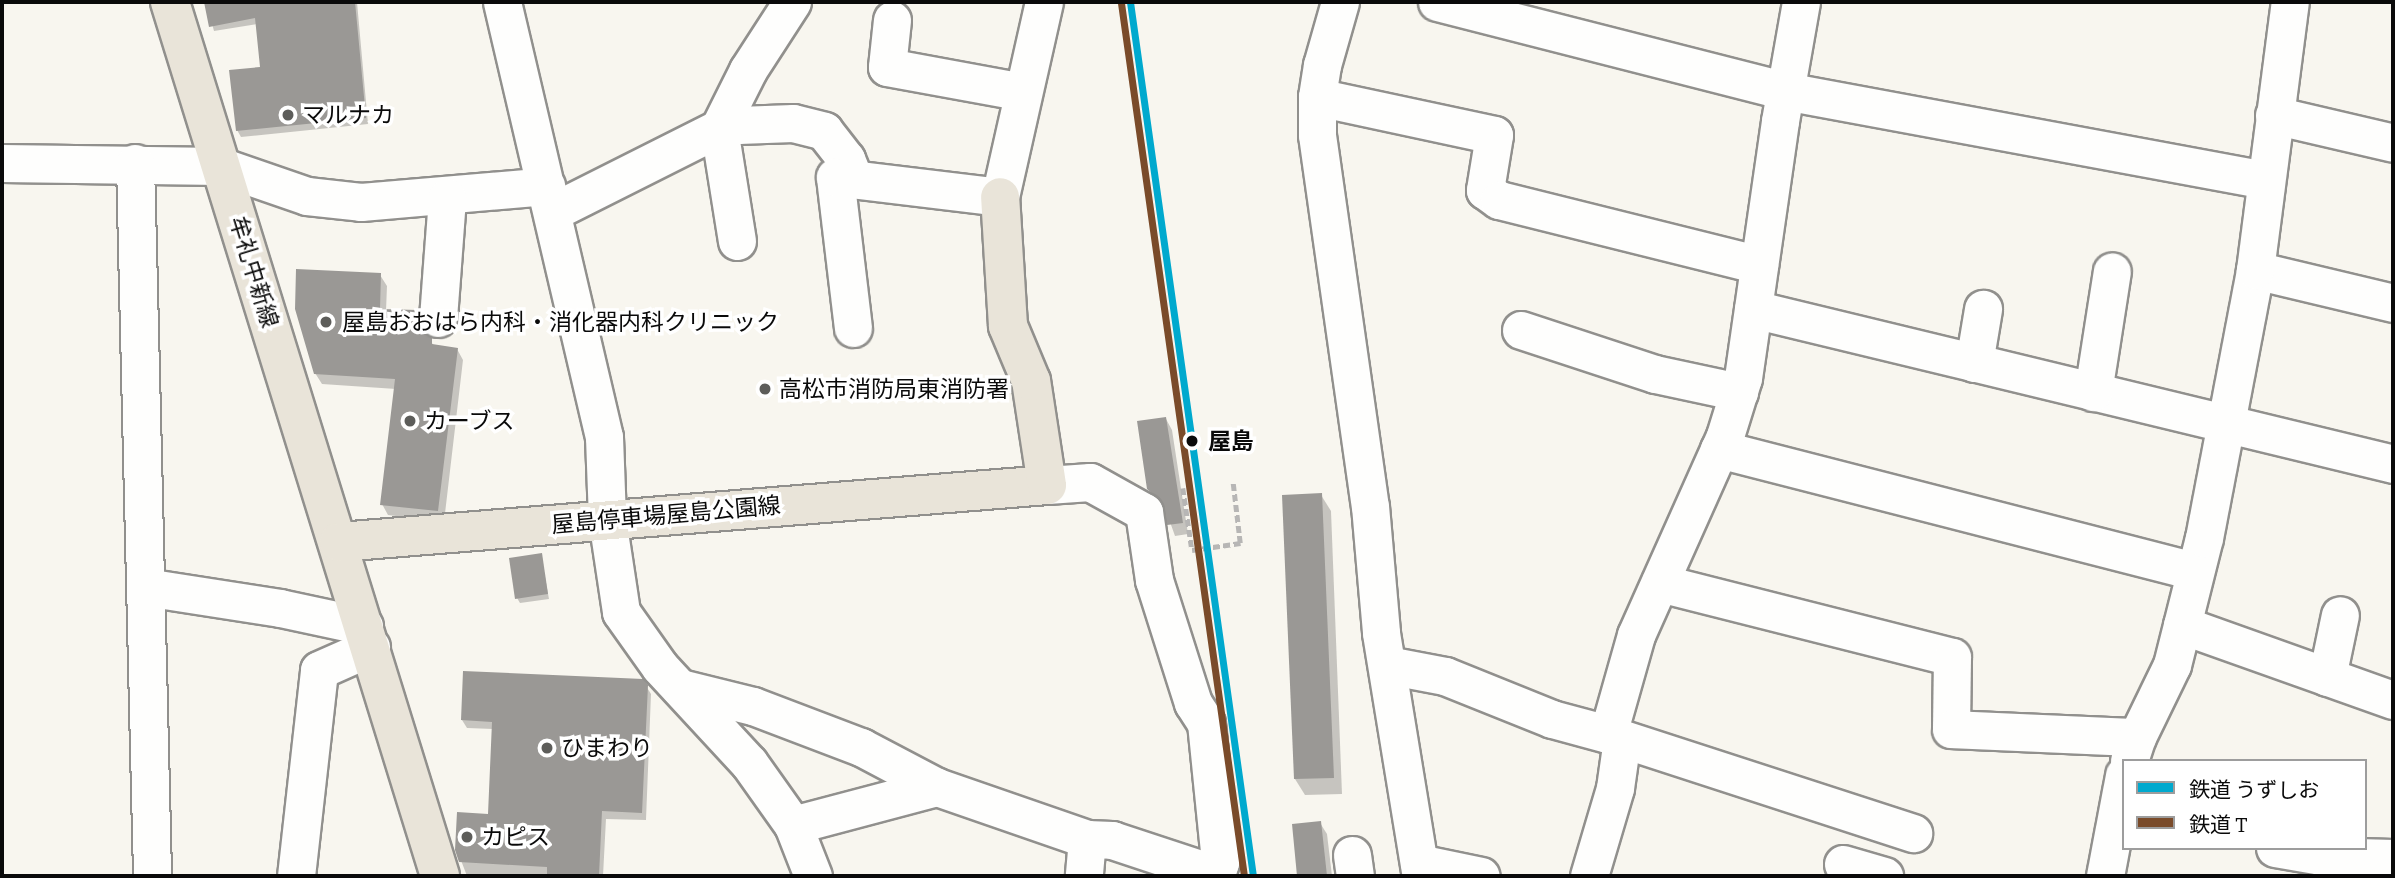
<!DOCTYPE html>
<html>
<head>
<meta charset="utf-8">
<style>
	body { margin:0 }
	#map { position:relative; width:2395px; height:878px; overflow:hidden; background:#f8f6ef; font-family:Bitter,"Noto Sans JP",serif }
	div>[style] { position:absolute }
	.shadow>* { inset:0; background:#0003 }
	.building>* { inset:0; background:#9a9895 }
	.path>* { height:4.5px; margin-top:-2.25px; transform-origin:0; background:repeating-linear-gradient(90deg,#b7b6b5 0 7px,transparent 0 10.5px) }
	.roads { filter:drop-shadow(2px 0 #91908d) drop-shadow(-2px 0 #91908d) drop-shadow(0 2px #91908d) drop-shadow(0 -2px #91908d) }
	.minor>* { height:37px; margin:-18.5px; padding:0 18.5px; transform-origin:18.5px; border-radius:18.5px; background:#fefefd }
	.major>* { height:38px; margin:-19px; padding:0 19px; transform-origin:19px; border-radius:19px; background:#e9e4d9 }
	.rail-1>* { height:7px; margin:-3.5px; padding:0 3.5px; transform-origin:3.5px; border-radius:3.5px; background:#00a9ce }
	.rail-2>* { height:7px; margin:-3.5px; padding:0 3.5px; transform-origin:3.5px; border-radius:3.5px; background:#7a4b2a }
	.dots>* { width:19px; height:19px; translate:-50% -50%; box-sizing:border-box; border:4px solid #fff; border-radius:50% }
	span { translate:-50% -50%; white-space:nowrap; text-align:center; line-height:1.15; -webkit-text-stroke:7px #fff; paint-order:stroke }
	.poi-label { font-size:23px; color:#0a0a0a }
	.left { translate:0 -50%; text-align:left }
	.street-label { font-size:23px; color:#0a0a0a }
	.stop-label { font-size:23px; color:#0a0a0a; font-weight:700 }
	.frame { position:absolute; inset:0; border:4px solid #0a0a0a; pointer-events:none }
	.legend { position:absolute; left:2122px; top:759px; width:245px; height:91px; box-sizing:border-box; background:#fff; border:2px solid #9d9d9d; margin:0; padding:9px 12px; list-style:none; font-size:21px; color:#0a0a0a }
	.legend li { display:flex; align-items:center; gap:14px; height:35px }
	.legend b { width:35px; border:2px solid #9d9d9d }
</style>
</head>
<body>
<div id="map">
	<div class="shadow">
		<div style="clip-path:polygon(206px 2px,357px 2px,368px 124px,241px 137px,237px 130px,262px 69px,257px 24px,214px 31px)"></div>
		<div style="clip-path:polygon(380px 275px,387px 286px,386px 311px,417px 311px,423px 323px,424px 333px,435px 347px,457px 349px,463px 360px,444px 522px,388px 515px,382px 504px,396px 389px,322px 384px,315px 373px)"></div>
		<div style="clip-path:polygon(1166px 419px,1172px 430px,1188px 534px,1175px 536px,1165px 508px,1155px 500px,1148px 489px)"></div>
		<div style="clip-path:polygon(1321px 495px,1331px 511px,1342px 794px,1305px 795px,1295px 779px)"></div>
		<div style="clip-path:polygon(541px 555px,549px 599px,520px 603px,517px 598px)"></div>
		<div style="clip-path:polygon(646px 686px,651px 694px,646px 820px,606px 819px,603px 876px,467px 876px,457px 850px,489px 815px,493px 729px,467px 728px,462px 720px)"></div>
		<div style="clip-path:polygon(1320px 823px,1327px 834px,1332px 876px,1300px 876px,1294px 825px)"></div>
	</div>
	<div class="building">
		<div style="clip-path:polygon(204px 2px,355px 2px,366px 118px,236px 131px,229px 70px,260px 67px,255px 18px,209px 27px)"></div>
		<div style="clip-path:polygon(296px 269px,381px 273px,380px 309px,418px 310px,419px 326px,432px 338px,432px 344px,458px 348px,438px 511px,380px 505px,395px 379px,314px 374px,295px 309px)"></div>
		<div style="clip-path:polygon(1166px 417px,1183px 523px,1167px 525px,1162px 501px,1147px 489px,1137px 421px)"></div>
		<div style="clip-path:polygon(1322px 493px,1334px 778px,1294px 779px,1282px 495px)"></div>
		<div style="clip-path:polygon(542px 553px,548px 594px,515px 599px,509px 558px)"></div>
		<div style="clip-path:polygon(463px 671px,643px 679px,648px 685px,642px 813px,602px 811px,599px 876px,547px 876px,547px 867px,459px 862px,455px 850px,457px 812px,488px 814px,492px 722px,461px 720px)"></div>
		<div style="clip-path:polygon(1321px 821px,1327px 876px,1297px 876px,1292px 824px)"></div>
	</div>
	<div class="path">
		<div style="left:1183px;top:488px;width:63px;rotate:81.7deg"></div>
		<div style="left:1192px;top:550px;width:49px;rotate:-8.3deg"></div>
		<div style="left:1240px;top:543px;width:60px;rotate:-96.7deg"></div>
	</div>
	<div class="roads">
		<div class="minor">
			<div style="left:502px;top:2px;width:447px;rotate:76.8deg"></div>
			<div style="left:604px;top:437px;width:82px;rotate:87.9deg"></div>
			<div style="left:607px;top:519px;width:94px;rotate:81.4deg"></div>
			<div style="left:621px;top:612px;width:67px;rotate:54.7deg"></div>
			<div style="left:660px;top:667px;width:131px;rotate:47.2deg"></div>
			<div style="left:749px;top:763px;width:76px;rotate:54.6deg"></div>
			<div style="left:793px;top:825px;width:55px;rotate:68.6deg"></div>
			<div style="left:1340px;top:2px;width:66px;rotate:105.9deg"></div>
			<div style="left:1322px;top:65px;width:32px;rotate:99deg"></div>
			<div style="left:1317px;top:97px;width:38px;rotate:90deg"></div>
			<div style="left:1317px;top:135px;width:375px;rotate:81.9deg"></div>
			<div style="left:1370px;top:506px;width:127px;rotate:85deg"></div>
			<div style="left:1381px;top:633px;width:246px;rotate:80.7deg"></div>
			<div style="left:1437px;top:2px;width:359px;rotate:14.3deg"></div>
			<div style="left:1785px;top:91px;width:488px;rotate:10.5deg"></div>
			<div style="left:892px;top:20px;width:47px;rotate:96.1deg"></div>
			<div style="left:887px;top:67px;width:138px;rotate:10.4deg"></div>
			<div style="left:1317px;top:97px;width:181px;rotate:12.1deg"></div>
			<div style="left:1494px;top:135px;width:56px;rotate:99.3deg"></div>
			<div style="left:1485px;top:190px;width:17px;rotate:36deg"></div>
			<div style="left:1499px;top:200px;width:268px;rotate:14deg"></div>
			<div style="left:2274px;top:115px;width:122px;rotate:13.2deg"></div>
			<div style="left:2px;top:163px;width:218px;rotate:0.8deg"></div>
			<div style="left:220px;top:166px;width:92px;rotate:19deg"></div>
			<div style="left:307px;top:196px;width:54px;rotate:6.3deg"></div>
			<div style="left:361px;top:202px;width:186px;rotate:-4.9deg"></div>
			<div style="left:135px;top:163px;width:713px;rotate:88.63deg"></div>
			<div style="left:552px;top:212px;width:187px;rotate:-26.7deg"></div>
			<div style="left:719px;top:128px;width:19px;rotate:-9deg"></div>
			<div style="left:738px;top:125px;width:55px;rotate:-2.1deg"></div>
			<div style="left:793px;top:123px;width:32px;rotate:14deg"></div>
			<div style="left:824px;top:131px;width:36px;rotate:52deg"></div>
			<div style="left:846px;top:159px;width:22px;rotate:68deg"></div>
			<div style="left:737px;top:241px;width:114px;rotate:-99.1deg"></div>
			<div style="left:719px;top:128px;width:65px;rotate:-63.4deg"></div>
			<div style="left:748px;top:70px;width:81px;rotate:-57.1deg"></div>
			<div style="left:2255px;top:270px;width:142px;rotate:13.4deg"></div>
			<div style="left:1753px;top:309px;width:659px;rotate:13.61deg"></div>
			<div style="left:438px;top:318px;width:121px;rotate:-85.7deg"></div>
			<div style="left:853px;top:328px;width:152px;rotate:-96.8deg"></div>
			<div style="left:835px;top:177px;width:166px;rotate:6.9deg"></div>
			<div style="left:1000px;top:197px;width:200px;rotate:-77.3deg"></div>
			<div style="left:1521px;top:330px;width:141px;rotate:18.2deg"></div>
			<div style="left:1655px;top:374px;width:86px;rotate:12.1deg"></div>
			<div style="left:1974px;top:363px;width:55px;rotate:-80.5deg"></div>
			<div style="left:2093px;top:392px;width:122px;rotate:-81.1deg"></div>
			<div style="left:1719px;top:449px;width:491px;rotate:14.4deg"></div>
			<div style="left:1047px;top:485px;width:43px;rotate:-4deg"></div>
			<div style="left:1090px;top:482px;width:62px;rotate:29.1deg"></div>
			<div style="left:1144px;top:512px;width:69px;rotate:81.6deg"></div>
			<div style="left:1154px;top:580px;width:129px;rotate:72.4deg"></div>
			<div style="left:1193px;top:703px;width:24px;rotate:57deg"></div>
			<div style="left:1206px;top:723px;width:140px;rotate:84.2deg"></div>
			<div style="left:1220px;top:862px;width:15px;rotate:106deg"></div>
			<div style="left:1660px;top:583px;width:301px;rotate:14.2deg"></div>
			<div style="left:1952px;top:657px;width:72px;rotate:90.8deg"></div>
			<div style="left:1951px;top:729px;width:186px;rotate:2.5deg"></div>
			<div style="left:145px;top:587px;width:137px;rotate:8.8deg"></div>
			<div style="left:280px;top:608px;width:86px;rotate:12.1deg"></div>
			<div style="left:2182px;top:625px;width:224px;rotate:19.6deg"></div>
			<div style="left:1387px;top:665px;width:59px;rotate:10.7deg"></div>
			<div style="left:1445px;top:676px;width:115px;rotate:21.9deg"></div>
			<div style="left:1552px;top:719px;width:58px;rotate:15deg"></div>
			<div style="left:1608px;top:734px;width:103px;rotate:-74.2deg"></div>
			<div style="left:1636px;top:635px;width:218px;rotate:-65.9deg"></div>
			<div style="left:1725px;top:436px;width:61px;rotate:-72.8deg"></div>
			<div style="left:1743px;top:378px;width:260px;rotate:-81.8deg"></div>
			<div style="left:1780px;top:121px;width:121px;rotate:-80deg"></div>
			<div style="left:2327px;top:677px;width:63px;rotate:-78.2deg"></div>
			<div style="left:680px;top:688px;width:75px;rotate:13.9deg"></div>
			<div style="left:753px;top:706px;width:116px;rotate:20.8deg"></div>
			<div style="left:861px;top:747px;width:86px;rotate:27.8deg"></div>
			<div style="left:1608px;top:734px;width:321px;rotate:18deg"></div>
			<div style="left:2129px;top:761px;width:25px;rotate:-72deg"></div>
			<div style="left:2137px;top:737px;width:80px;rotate:-64.1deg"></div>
			<div style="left:2172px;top:665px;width:131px;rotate:-75.9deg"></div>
			<div style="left:2204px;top:538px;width:273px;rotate:-79.2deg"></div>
			<div style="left:2255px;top:270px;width:270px;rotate:-82.6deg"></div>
			<div style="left:793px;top:825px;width:149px;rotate:-14.8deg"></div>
			<div style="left:937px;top:787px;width:159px;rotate:19.1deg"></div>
			<div style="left:1087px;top:839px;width:37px;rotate:95deg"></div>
			<div style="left:1087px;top:839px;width:25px;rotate:2deg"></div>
			<div style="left:1112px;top:840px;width:108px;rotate:18.3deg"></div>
			<div style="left:2275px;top:848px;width:47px;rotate:9.9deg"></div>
			<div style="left:2321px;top:856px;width:72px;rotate:1.6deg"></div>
			<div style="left:1352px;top:855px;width:21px;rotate:82deg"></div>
			<div style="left:1419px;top:863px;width:63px;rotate:11.8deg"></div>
			<div style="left:1843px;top:864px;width:43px;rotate:16.3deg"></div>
			<div style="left:296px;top:876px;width:207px;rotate:-83.6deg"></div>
			<div style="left:319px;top:670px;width:57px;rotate:-23.9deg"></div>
			<div style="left:1589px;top:876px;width:92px;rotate:-73.5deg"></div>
			<div style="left:1615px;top:788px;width:49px;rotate:-81.9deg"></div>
			<div style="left:2105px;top:876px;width:103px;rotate:-79.3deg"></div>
		</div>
		<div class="major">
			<div style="left:170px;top:2px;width:915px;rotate:72.83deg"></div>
			<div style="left:339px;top:542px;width:710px;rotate:-4.6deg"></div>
			<div style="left:1047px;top:485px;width:105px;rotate:-98.7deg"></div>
			<div style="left:1031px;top:381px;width:60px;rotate:-112.7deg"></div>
			<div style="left:1008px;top:326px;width:129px;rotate:-93.5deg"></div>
		</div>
	</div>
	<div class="rail-1">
		<div style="left:1130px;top:2px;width:883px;rotate:81.99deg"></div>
	</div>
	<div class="rail-2">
		<div style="left:1121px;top:3px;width:882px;rotate:81.98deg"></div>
	</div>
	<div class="dots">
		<div style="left:288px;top:115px;background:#5d5d5a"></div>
		<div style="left:326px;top:322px;background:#5d5d5a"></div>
		<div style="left:765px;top:389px;background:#5d5d5a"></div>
		<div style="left:410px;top:421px;background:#5d5d5a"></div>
		<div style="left:1192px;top:441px;background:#0a0a0a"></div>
		<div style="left:547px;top:748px;background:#5d5d5a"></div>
		<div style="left:467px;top:837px;background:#5d5d5a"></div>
	</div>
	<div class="poi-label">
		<span class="left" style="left:302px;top:115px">マルナカ</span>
		<span class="left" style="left:342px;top:322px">屋島おおはら内科・消化器内科クリニック</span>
		<span class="left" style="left:779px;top:389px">高松市消防局東消防署</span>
		<span class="left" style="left:424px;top:421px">カーブス</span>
		<span class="left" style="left:561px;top:748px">ひまわり</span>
		<span class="left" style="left:481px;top:837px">カピス</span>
	</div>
	<div class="street-label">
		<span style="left:254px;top:272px;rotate:73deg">牟礼中新線</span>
		<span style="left:666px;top:515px;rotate:-5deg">屋島停車場屋島公園線</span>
	</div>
	<div class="stop-label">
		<span class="left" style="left:1208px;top:441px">屋島</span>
	</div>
	<div class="frame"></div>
	<ul class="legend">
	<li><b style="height:9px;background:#00a9ce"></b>鉄道 うずしお</li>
	<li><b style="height:9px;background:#7a4b2a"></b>鉄道 T</li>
	</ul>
</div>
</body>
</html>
